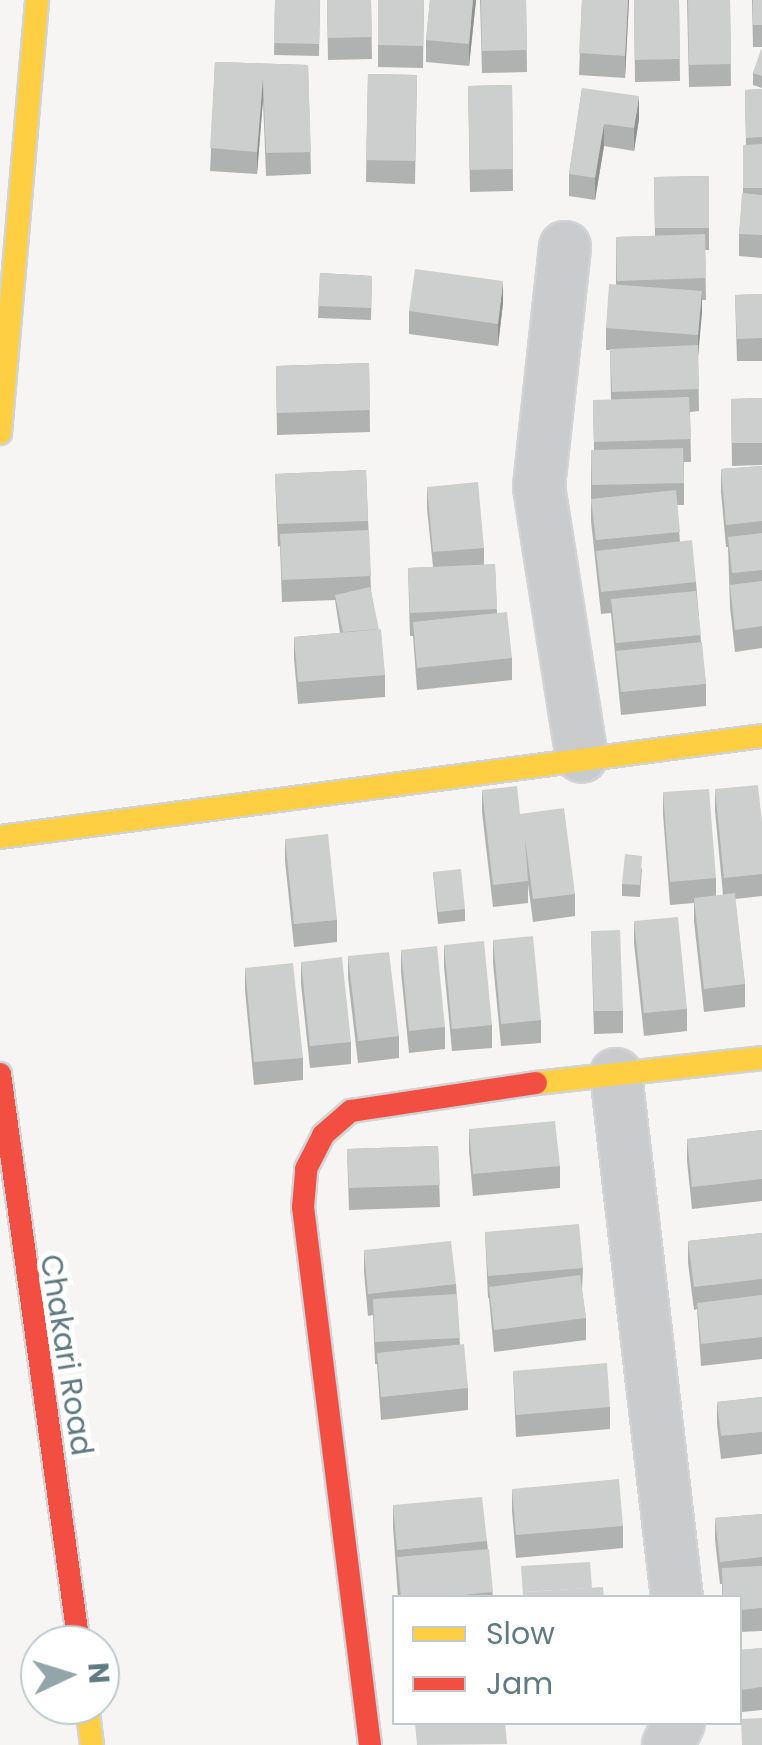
<!DOCTYPE html>
<html>
<head>
<meta charset="utf-8">
<style>
	body { margin:0 }
	#map { position:relative; width:762px; height:1745px; overflow:hidden; background:#f6f5f4; font-family:Poppins,sans-serif }
	div>[style] { position:absolute }
	.roads { filter:drop-shadow(2px 0 #d2d3d4) drop-shadow(-2px 0 #d2d3d4) drop-shadow(0 2px #d2d3d4) drop-shadow(0 -2px #d2d3d4) }
	.street>* { height:50px; margin:-25px; padding:0 25px; transform-origin:25px; border-radius:25px; background:#cacbcc }
	.slow>* { height:22px; margin:-11px; padding:0 11px; transform-origin:11px; border-radius:11px; background:#ffcf43 }
	.jam>* { height:22px; margin:-11px; padding:0 11px; transform-origin:11px; border-radius:11px; background:#f24e42 }
	.wall>* { inset:0; background:#b0b2b2 }
	.shaded-wall>* { inset:0; background:#909191 }
	.building>* { inset:0; background:#cdcfcf }
	span { translate:-50% -50%; white-space:nowrap; text-align:center; line-height:1.15; -webkit-text-stroke:10px #fff; paint-order:stroke }
	.street-label { font-size:30px; color:#5f7a81 }
	.legend { position:absolute; left:392px; top:1595px; width:350px; height:130px; box-sizing:border-box; background:#fff; border:2px solid #bfcacd; margin:0; padding:12px 18px; list-style:none; font-size:30px; color:#5f7a81 }
	.legend li { display:flex; align-items:center; gap:20px; height:50px }
	.legend b { width:50px; border:2px solid #bfcacd }
	.north { position:absolute; left:20px; top:1625px; width:100px; height:100px; box-sizing:border-box; background:#fff; border:2px solid #bfcacd; border-radius:50%; rotate:86deg; font-size:28px; font-weight:700; line-height:40px; text-align:center; color:#5f7a81 }
	.north::after { content:''; display:block; margin:auto; width:35px; height:45px; background:#94a5a9; clip-path:polygon(50% 0,100% 100%,50% 72%,0 100%) }
</style>
</head>
<body>
<div id="map">
	<div class="roads">
		<div class="street">
			<div style="left:565px;top:247px;width:241px;rotate:96.2deg"></div>
			<div style="left:539px;top:487px;width:273px;rotate:81deg"></div>
			<div style="left:616px;top:1074px;width:528px;rotate:83.36deg"></div>
			<div style="left:668px;top:1745px;width:25px;rotate:-64deg"></div>
		</div>
		<div class="slow">
			<div style="left:0;top:433px;width:435px;rotate:-85.1deg"></div>
			<div style="left:0;top:837px;width:769px;rotate:-7.55deg"></div>
			<div style="left:536px;top:1083px;width:227px;rotate:-6.3deg"></div>
			<div style="left:87px;top:1705px;width:40px;rotate:82.9deg"></div>
		</div>
		<div class="jam">
			<div style="left:0;top:1074px;width:576px;rotate:82.12deg"></div>
			<div style="left:370px;top:1745px;width:542px;rotate:-97.1deg"></div>
			<div style="left:303px;top:1207px;width:38px;rotate:-85deg"></div>
			<div style="left:306px;top:1169px;width:38px;rotate:-63deg"></div>
			<div style="left:323px;top:1135px;width:37px;rotate:-41deg"></div>
			<div style="left:351px;top:1111px;width:187px;rotate:-8.6deg"></div>
		</div>
	</div>
	<div class="wall">
		<div style="clip-path:polygon(275px 0,320px 0,319px 56px,274px 55px)"></div>
		<div style="clip-path:polygon(327px 0,371px 0,372px 59px,328px 60px)"></div>
		<div style="clip-path:polygon(378px 0,424px 0,423px 68px,378px 67px)"></div>
		<div style="clip-path:polygon(430px 0,476px 0,469px 66px,426px 62px,426px 40px)"></div>
		<div style="clip-path:polygon(480px 0,526px 0,527px 72px,482px 73px)"></div>
		<div style="clip-path:polygon(582px 0,629px 0,625px 78px,579px 75px)"></div>
		<div style="clip-path:polygon(634px 0,679px 0,680px 81px,635px 82px)"></div>
		<div style="clip-path:polygon(687px 0,730px 0,731px 86px,689px 87px)"></div>
		<div style="clip-path:polygon(752px 0,762px 0,762px 47px,753px 47px)"></div>
		<div style="clip-path:polygon(762px 50px,762px 88px,753px 85px,753px 73px)"></div>
		<div style="clip-path:polygon(215px 62px,308px 65px,311px 174px,266px 176px,263px 100px,257px 174px,210px 171px)"></div>
		<div style="clip-path:polygon(368px 74px,417px 75px,415px 184px,366px 182px)"></div>
		<div style="clip-path:polygon(512px 85px,513px 191px,470px 192px,468px 86px)"></div>
		<div style="clip-path:polygon(582px 88px,639px 119px,634px 151px,604px 146px,595px 200px,569px 196px,569px 174px)"></div>
		<div style="clip-path:polygon(762px 89px,762px 258px,739px 256px,739px 234px,743px 193px,743px 145px,746px 145px,745px 90px)"></div>
		<div style="clip-path:polygon(709px 176px,709px 250px,705px 250px,706px 300px,702px 300px,698px 357px,699px 411px,690px 412px,691px 462px,684px 462px,684px 505px,677px 505px,680px 542px,696px 582px,701px 642px,706px 684px,706px 706px,621px 715px,611px 613px,601px 614px,591px 521px,591px 450px,594px 450px,593px 400px,611px 400px,610px 350px,606px 350px,606px 328px,616px 284px,616px 237px,655px 236px,654px 177px)"></div>
		<div style="clip-path:polygon(320px 273px,372px 276px,371px 320px,318px 318px)"></div>
		<div style="clip-path:polygon(762px 294px,762px 361px,737px 361px,735px 295px)"></div>
		<div style="clip-path:polygon(503px 303px,498px 346px,409px 334px,409px 311px)"></div>
		<div style="clip-path:polygon(369px 363px,370px 432px,277px 435px,276px 366px)"></div>
		<div style="clip-path:polygon(762px 398px,762px 465px,732px 466px,731px 399px)"></div>
		<div style="clip-path:polygon(762px 466px,762px 648px,735px 652px,730px 607px,728px 547px,726px 547px,721px 492px,721px 469px)"></div>
		<div style="clip-path:polygon(366px 470px,371px 590px,385px 675px,385px 697px,298px 704px,294px 659px,294px 637px,340px 633px,335px 600px,282px 602px,280px 546px,278px 547px,275px 474px)"></div>
		<div style="clip-path:polygon(427px 487px,484px 548px,484px 565px,495px 564px,497px 613px,512px 658px,512px 680px,417px 690px,413px 636px,410px 636px,408px 568px,433px 567px,427px 509px)"></div>
		<div style="clip-path:polygon(715px 789px,762px 823px,762px 896px,735px 899px,745px 984px,745px 1007px,704px 1012px,694px 921px,694px 903px,670px 905px,663px 814px,663px 792px,716px 878px,716px 896px,723px 895px,715px 811px)"></div>
		<div style="clip-path:polygon(482px 790px,520px 814px,575px 894px,575px 916px,533px 922px,528px 884px,528px 903px,493px 907px,482px 812px)"></div>
		<div style="clip-path:polygon(285px 839px,337px 920px,337px 942px,294px 947px,285px 861px)"></div>
		<div style="clip-path:polygon(642px 868px,640px 897px,622px 896px,622px 884px)"></div>
		<div style="clip-path:polygon(433px 872px,465px 909px,465px 921px,438px 924px)"></div>
		<div style="clip-path:polygon(634px 921px,687px 1009px,687px 1031px,644px 1036px,634px 943px)"></div>
		<div style="clip-path:polygon(591px 931px,623px 1011px,623px 1033px,594px 1034px)"></div>
		<div style="clip-path:polygon(493px 940px,541px 1020px,541px 1043px,501px 1046px,493px 963px)"></div>
		<div style="clip-path:polygon(444px 945px,492px 1025px,492px 1048px,452px 1051px,444px 967px)"></div>
		<div style="clip-path:polygon(401px 950px,445px 1027px,445px 1049px,409px 1053px,401px 972px)"></div>
		<div style="clip-path:polygon(348px 956px,399px 1036px,399px 1058px,358px 1063px,348px 978px)"></div>
		<div style="clip-path:polygon(301px 962px,351px 1042px,351px 1064px,310px 1068px,301px 984px)"></div>
		<div style="clip-path:polygon(245px 968px,303px 1058px,303px 1080px,254px 1085px,245px 990px)"></div>
		<div style="clip-path:polygon(469px 1129px,560px 1166px,560px 1188px,473px 1196px,469px 1151px)"></div>
		<div style="clip-path:polygon(762px 1130px,762px 1201px,692px 1209px,687px 1161px,687px 1139px)"></div>
		<div style="clip-path:polygon(438px 1146px,440px 1207px,349px 1210px,347px 1149px)"></div>
		<div style="clip-path:polygon(485px 1232px,583px 1268px,582px 1290px,586px 1318px,586px 1340px,494px 1352px,489px 1298px,488px 1298px)"></div>
		<div style="clip-path:polygon(762px 1233px,762px 1359px,701px 1366px,697px 1309px,694px 1310px,688px 1263px,688px 1241px)"></div>
		<div style="clip-path:polygon(364px 1250px,456px 1284px,460px 1345px,468px 1388px,468px 1410px,381px 1420px,377px 1364px,375px 1364px,373px 1315px,368px 1316px,364px 1272px)"></div>
		<div style="clip-path:polygon(513px 1371px,610px 1407px,610px 1429px,516px 1437px)"></div>
		<div style="clip-path:polygon(762px 1397px,762px 1454px,721px 1459px,717px 1424px,717px 1402px)"></div>
		<div style="clip-path:polygon(512px 1489px,623px 1526px,623px 1548px,516px 1558px,512px 1511px)"></div>
		<div style="clip-path:polygon(393px 1505px,487px 1541px,493px 1598px,398px 1598px,393px 1527px)"></div>
		<div style="clip-path:polygon(762px 1514px,762px 1631px,740px 1632px,740px 1598px,722px 1598px,722px 1584px,720px 1584px,715px 1540px,715px 1518px)"></div>
		<div style="clip-path:polygon(762px 1648px,762px 1710px,742px 1712px,740px 1692px,740px 1650px)"></div>
	</div>
	<div class="shaded-wall">
		<div style="clip-path:polygon(473px 0,476px 0,469px 66px,469px 44px)"></div>
		<div style="clip-path:polygon(628px 0,629px 0,625px 78px,625px 56px)"></div>
		<div style="clip-path:polygon(263px 78px,263px 100px,257px 174px,257px 152px)"></div>
		<div style="clip-path:polygon(639px 96px,639px 119px,634px 151px,634px 128px)"></div>
		<div style="clip-path:polygon(604px 124px,604px 146px,595px 200px,595px 178px)"></div>
		<div style="clip-path:polygon(503px 281px,503px 303px,498px 346px,498px 324px)"></div>
		<div style="clip-path:polygon(702px 291px,702px 313px,698px 357px,698px 335px)"></div>
	</div>
	<div class="building">
		<div style="clip-path:polygon(275px 0,320px 0,319px 44px,274px 43px)"></div>
		<div style="clip-path:polygon(327px 0,371px 0,372px 37px,328px 38px)"></div>
		<div style="clip-path:polygon(378px 0,424px 0,423px 46px,378px 45px)"></div>
		<div style="clip-path:polygon(430px 0,473px 0,469px 44px,426px 40px)"></div>
		<div style="clip-path:polygon(481px 0,526px 0,527px 50px,482px 51px)"></div>
		<div style="clip-path:polygon(582px 0,628px 0,625px 56px,579px 53px)"></div>
		<div style="clip-path:polygon(634px 0,679px 0,680px 59px,635px 60px)"></div>
		<div style="clip-path:polygon(688px 0,730px 0,731px 64px,689px 65px)"></div>
		<div style="clip-path:polygon(753px 0,762px 0,762px 25px,753px 25px)"></div>
		<div style="clip-path:polygon(761px 49px,762px 50px,762px 76px,753px 73px)"></div>
		<div style="clip-path:polygon(215px 62px,308px 65px,311px 152px,266px 153px,263px 78px,257px 152px,210px 148px)"></div>
		<div style="clip-path:polygon(368px 74px,417px 75px,415px 161px,366px 160px)"></div>
		<div style="clip-path:polygon(512px 85px,513px 169px,470px 170px,468px 86px)"></div>
		<div style="clip-path:polygon(582px 88px,639px 96px,634px 128px,604px 124px,595px 178px,569px 174px)"></div>
		<div style="clip-path:polygon(762px 89px,762px 137px,746px 138px,745px 90px)"></div>
		<div style="clip-path:polygon(762px 144px,762px 188px,743px 188px,743px 145px)"></div>
		<div style="clip-path:polygon(709px 176px,709px 228px,655px 228px,654px 177px)"></div>
		<div style="clip-path:polygon(742px 193px,762px 195px,762px 235px,739px 234px)"></div>
		<div style="clip-path:polygon(705px 234px,706px 278px,617px 281px,616px 237px)"></div>
		<div style="clip-path:polygon(415px 269px,503px 281px,498px 324px,409px 311px)"></div>
		<div style="clip-path:polygon(320px 273px,372px 276px,371px 308px,318px 306px)"></div>
		<div style="clip-path:polygon(609px 284px,702px 291px,698px 335px,606px 328px)"></div>
		<div style="clip-path:polygon(762px 294px,762px 338px,737px 339px,735px 295px)"></div>
		<div style="clip-path:polygon(698px 345px,699px 389px,612px 392px,610px 349px)"></div>
		<div style="clip-path:polygon(369px 363px,370px 410px,277px 413px,276px 366px)"></div>
		<div style="clip-path:polygon(689px 397px,691px 439px,594px 442px,593px 400px)"></div>
		<div style="clip-path:polygon(762px 398px,762px 443px,732px 443px,731px 399px)"></div>
		<div style="clip-path:polygon(683px 448px,684px 483px,592px 485px,591px 450px)"></div>
		<div style="clip-path:polygon(762px 466px,762px 521px,726px 525px,721px 469px)"></div>
		<div style="clip-path:polygon(366px 470px,368px 521px,278px 524px,275px 474px)"></div>
		<div style="clip-path:polygon(478px 482px,484px 548px,433px 552px,427px 487px)"></div>
		<div style="clip-path:polygon(676px 490px,680px 532px,596px 540px,591px 499px)"></div>
		<div style="clip-path:polygon(369px 530px,371px 576px,282px 580px,280px 534px)"></div>
		<div style="clip-path:polygon(762px 533px,762px 570px,732px 573px,728px 537px)"></div>
		<div style="clip-path:polygon(692px 540px,696px 582px,601px 592px,596px 551px)"></div>
		<div style="clip-path:polygon(495px 564px,497px 609px,410px 613px,408px 568px)"></div>
		<div style="clip-path:polygon(762px 581px,762px 626px,735px 630px,730px 585px)"></div>
		<div style="clip-path:polygon(370px 587px,379px 629px,343px 632px,335px 595px)"></div>
		<div style="clip-path:polygon(696px 591px,701px 635px,616px 643px,611px 599px)"></div>
		<div style="clip-path:polygon(507px 612px,512px 658px,417px 668px,413px 622px)"></div>
		<div style="clip-path:polygon(381px 629px,385px 675px,298px 682px,294px 637px)"></div>
		<div style="clip-path:polygon(702px 642px,706px 684px,621px 692px,616px 651px)"></div>
		<div style="clip-path:polygon(758px 785px,762px 823px,762px 874px,724px 878px,715px 789px)"></div>
		<div style="clip-path:polygon(517px 786px,520px 814px,564px 808px,575px 894px,533px 899px,525px 839px,528px 881px,493px 885px,482px 790px)"></div>
		<div style="clip-path:polygon(709px 789px,716px 878px,670px 882px,663px 792px)"></div>
		<div style="clip-path:polygon(328px 834px,337px 920px,294px 924px,285px 839px)"></div>
		<div style="clip-path:polygon(625px 854px,642px 856px,640px 885px,622px 884px)"></div>
		<div style="clip-path:polygon(461px 869px,465px 909px,438px 912px,433px 872px)"></div>
		<div style="clip-path:polygon(735px 893px,745px 984px,704px 989px,694px 898px)"></div>
		<div style="clip-path:polygon(678px 917px,687px 1009px,644px 1013px,634px 921px)"></div>
		<div style="clip-path:polygon(620px 930px,623px 1011px,594px 1011px,591px 931px)"></div>
		<div style="clip-path:polygon(533px 936px,541px 1020px,501px 1024px,493px 940px)"></div>
		<div style="clip-path:polygon(484px 941px,492px 1025px,452px 1029px,444px 945px)"></div>
		<div style="clip-path:polygon(437px 946px,445px 1027px,409px 1031px,401px 950px)"></div>
		<div style="clip-path:polygon(389px 952px,399px 1036px,358px 1041px,348px 956px)"></div>
		<div style="clip-path:polygon(342px 957px,351px 1042px,310px 1046px,301px 962px)"></div>
		<div style="clip-path:polygon(293px 963px,303px 1058px,254px 1062px,245px 968px)"></div>
		<div style="clip-path:polygon(555px 1121px,560px 1166px,473px 1174px,469px 1129px)"></div>
		<div style="clip-path:polygon(762px 1130px,762px 1179px,692px 1187px,687px 1139px)"></div>
		<div style="clip-path:polygon(438px 1146px,440px 1185px,349px 1188px,347px 1149px)"></div>
		<div style="clip-path:polygon(579px 1224px,583px 1268px,488px 1276px,485px 1232px)"></div>
		<div style="clip-path:polygon(762px 1233px,762px 1279px,694px 1287px,688px 1241px)"></div>
		<div style="clip-path:polygon(451px 1241px,456px 1284px,368px 1294px,364px 1250px)"></div>
		<div style="clip-path:polygon(580px 1275px,586px 1318px,494px 1330px,489px 1287px)"></div>
		<div style="clip-path:polygon(457px 1294px,460px 1338px,375px 1342px,373px 1299px)"></div>
		<div style="clip-path:polygon(762px 1295px,762px 1337px,701px 1344px,697px 1303px)"></div>
		<div style="clip-path:polygon(464px 1344px,468px 1388px,381px 1397px,377px 1353px)"></div>
		<div style="clip-path:polygon(607px 1363px,610px 1407px,516px 1415px,513px 1371px)"></div>
		<div style="clip-path:polygon(762px 1397px,762px 1432px,721px 1436px,717px 1402px)"></div>
		<div style="clip-path:polygon(619px 1479px,623px 1526px,516px 1535px,512px 1489px)"></div>
		<div style="clip-path:polygon(482px 1497px,487px 1541px,397px 1550px,393px 1505px)"></div>
		<div style="clip-path:polygon(762px 1514px,762px 1557px,720px 1562px,715px 1518px)"></div>
		<div style="clip-path:polygon(489px 1549px,493px 1592px,433px 1598px,401px 1598px,397px 1557px)"></div>
		<div style="clip-path:polygon(590px 1562px,592px 1588px,525px 1592px,526px 1595px,523px 1595px,521px 1566px)"></div>
		<div style="clip-path:polygon(762px 1566px,762px 1608px,740px 1610px,740px 1598px,723px 1598px,722px 1568px)"></div>
		<div style="clip-path:polygon(603px 1587px,604px 1598px,526px 1598px,525px 1592px)"></div>
		<div style="clip-path:polygon(762px 1648px,762px 1687px,742px 1690px,740px 1650px)"></div>
		<div style="clip-path:polygon(762px 1718px,762px 1745px,742px 1745px,741px 1719px)"></div>
		<div style="clip-path:polygon(415px 1722px,505px 1722px,507px 1744px,417px 1745px)"></div>
	</div>
	<div class="street-label">
		<span style="left:66px;top:1355px;rotate:81deg">Chakari Road</span>
	</div>
	<ul class="legend">
	<li><b style="height:12px;background:#ffcf43"></b>Slow</li>
	<li><b style="height:12px;background:#f24e42"></b>Jam</li>
	</ul>
	<div class="north">N</div>
</div>
</body>
</html>
